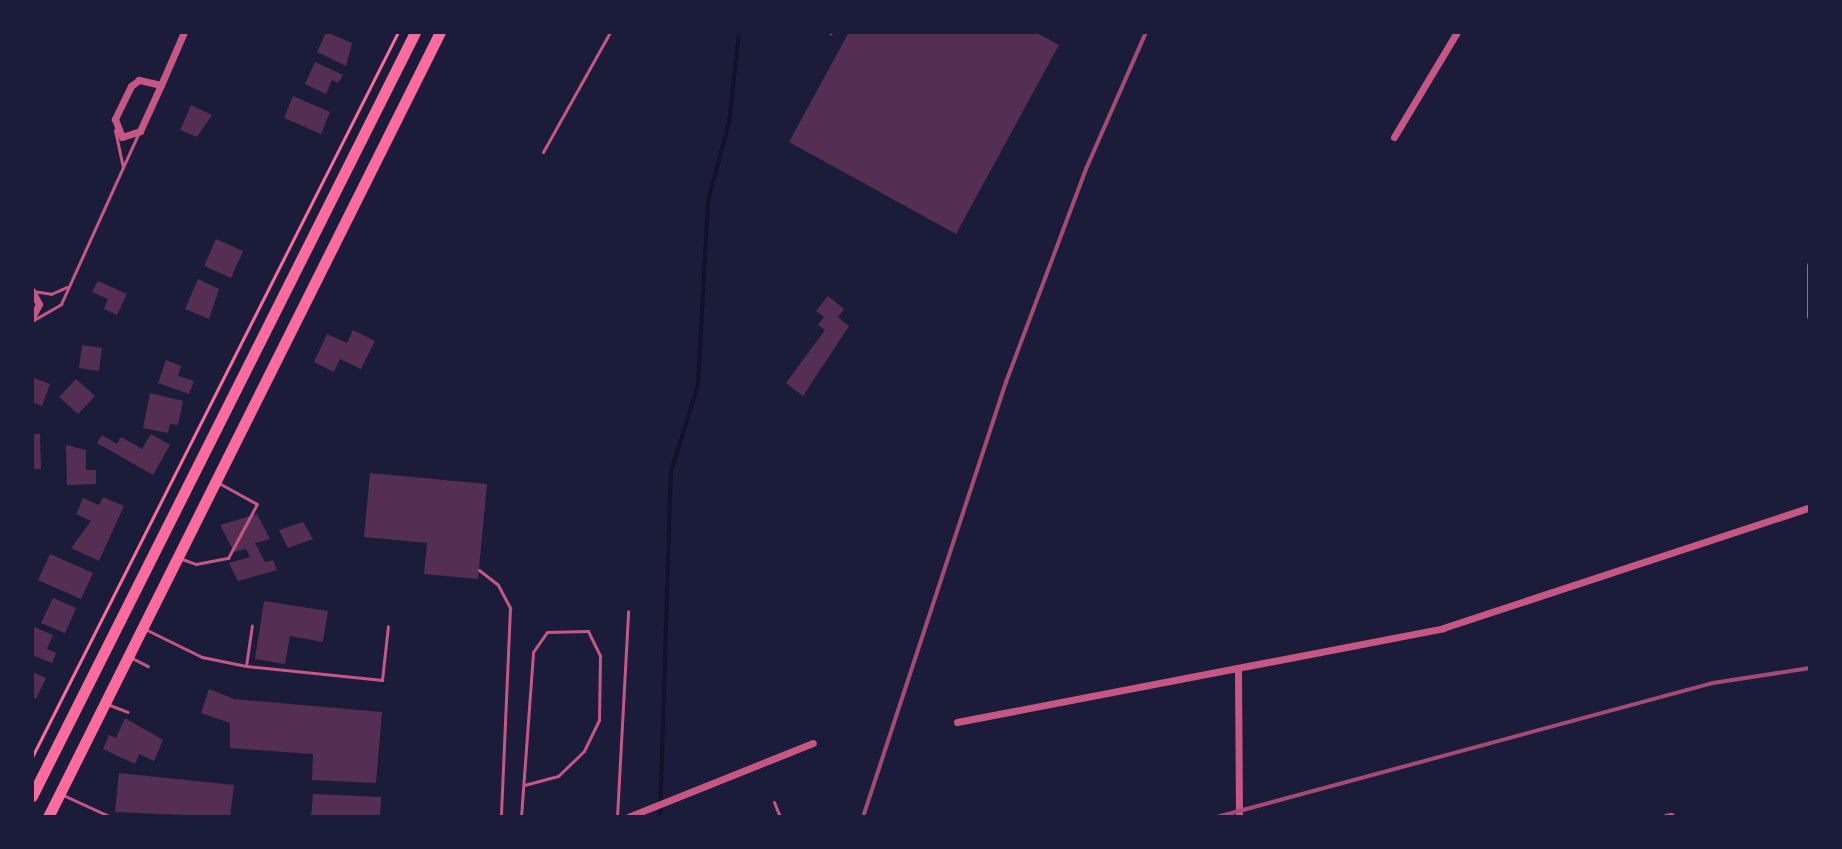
<!DOCTYPE html>
<html>
<head>
<meta charset="utf-8">
<style>
	body { margin:0 }
	#map { position:relative; width:1842px; height:849px; overflow:hidden; background:#1b1b3a; font-family:Karla,sans-serif }
	div>[style] { position:absolute }
	.stream>* { height:4px; margin:-2px; padding:0 2px; transform-origin:2px; border-radius:2px; background:#12122b }
	.building>* { inset:0; background:#542f53 }
	.path>* { height:3px; margin:-1.5px; padding:0 1.5px; transform-origin:1.5px; border-radius:1.5px; background:#ff6b9d }
	.service>* { height:3px; margin:-1.5px; padding:0 1.5px; transform-origin:1.5px; border-radius:1.5px; background:#c65784 }
	.minor>* { height:7px; margin:-3.5px; padding:0 3.5px; transform-origin:3.5px; border-radius:3.5px; background:#c65784 }
	.trunk>* { height:11px; margin:-5.5px; padding:0 5.5px; transform-origin:5.5px; border-radius:5.5px; background:#ff6b9d }
	.rail>* { height:4px; margin:-2px; padding:0 2px; transform-origin:2px; border-radius:2px; background:#a44b75 }
	span { translate:-50% -50%; white-space:nowrap; text-align:center; line-height:1.15; -webkit-text-stroke:8px #1b1b3a; paint-order:stroke }
	.frame { position:absolute; inset:0; border:34px solid #1b1b3a; pointer-events:none }
</style>
</head>
<body>
<div id="map">
	<div class="stream">
		<div style="left:660px;top:817px;width:345px;rotate:-88.2deg"></div>
		<div style="left:671px;top:472px;width:91px;rotate:-72.8deg"></div>
		<div style="left:698px;top:385px;width:184px;rotate:-86.9deg"></div>
		<div style="left:708px;top:201px;width:81px;rotate:-74.9deg"></div>
		<div style="left:729px;top:123px;width:92px;rotate:-83.7deg"></div>
	</div>
	<div class="building">
		<div style="clip-path:polygon(326px 32px,352px 43px,346px 66px,317px 52px)"></div>
		<div style="clip-path:polygon(849px 32px,1035px 32px,1059px 45px,956px 234px,789px 142px)"></div>
		<div style="clip-path:polygon(315px 62px,343px 75px,338px 83px,332px 80px,326px 94px,305px 84px)"></div>
		<div style="clip-path:polygon(293px 96px,330px 112px,321px 134px,284px 118px)"></div>
		<div style="clip-path:polygon(191px 105px,212px 115px,197px 137px,180px 130px)"></div>
		<div style="clip-path:polygon(216px 239px,243px 251px,231px 278px,204px 266px)"></div>
		<div style="clip-path:polygon(198px 279px,219px 289px,209px 319px,185px 309px)"></div>
		<div style="clip-path:polygon(98px 281px,127px 294px,117px 315px,104px 309px,108px 299px,92px 292px)"></div>
		<div style="clip-path:polygon(828px 296px,844px 309px,838px 317px,849px 326px,803px 396px,786px 383px,825px 330px,818px 325px,824px 317px,816px 311px)"></div>
		<div style="clip-path:polygon(353px 330px,375px 341px,361px 369px,340px 359px,334px 372px,314px 362px,327px 334px,347px 343px)"></div>
		<div style="clip-path:polygon(82px 345px,102px 348px,99px 371px,79px 368px)"></div>
		<div style="clip-path:polygon(166px 360px,181px 366px,178px 376px,194px 381px,189px 394px,158px 383px)"></div>
		<div style="clip-path:polygon(32px 377px,50px 384px,42px 406px,32px 402px)"></div>
		<div style="clip-path:polygon(76px 379px,95px 396px,78px 414px,59px 397px)"></div>
		<div style="clip-path:polygon(150px 393px,183px 401px,178px 425px,170px 424px,168px 433px,143px 428px)"></div>
		<div style="clip-path:polygon(32px 434px,40px 434px,41px 469px,32px 469px)"></div>
		<div style="clip-path:polygon(151px 434px,170px 445px,153px 475px,97px 443px,102px 435px,117px 444px,121px 437px,142px 449px)"></div>
		<div style="clip-path:polygon(66px 445px,86px 450px,86px 470px,96px 470px,96px 484px,67px 485px)"></div>
		<div style="clip-path:polygon(370px 473px,487px 484px,478px 579px,424px 574px,427px 543px,364px 537px)"></div>
		<div style="clip-path:polygon(103px 497px,124px 506px,99px 561px,71px 548px,91px 521px,76px 514px,83px 498px,99px 505px)"></div>
		<div style="clip-path:polygon(257px 514px,270px 539px,255px 543px,265px 562px,273px 560px,277px 570px,238px 581px,229px 563px,250px 557px,246px 549px,234px 552px,220px 525px)"></div>
		<div style="clip-path:polygon(303px 522px,313px 539px,288px 548px,279px 530px)"></div>
		<div style="clip-path:polygon(50px 554px,93px 573px,81px 599px,38px 580px)"></div>
		<div style="clip-path:polygon(53px 598px,76px 608px,65px 633px,41px 623px)"></div>
		<div style="clip-path:polygon(264px 601px,328px 611px,323px 642px,290px 636px,285px 664px,255px 659px)"></div>
		<div style="clip-path:polygon(32px 626px,53px 635px,47px 649px,56px 653px,52px 663px,32px 655px)"></div>
		<div style="clip-path:polygon(32px 672px,46px 678px,36px 699px,32px 697px)"></div>
		<div style="clip-path:polygon(209px 689px,234px 699px,382px 712px,376px 783px,312px 780px,313px 754px,230px 748px,230px 723px,201px 713px)"></div>
		<div style="clip-path:polygon(125px 718px,163px 740px,154px 761px,139px 754px,135px 764px,103px 749px,109px 735px,116px 738px)"></div>
		<div style="clip-path:polygon(119px 773px,234px 785px,230px 817px,115px 812px)"></div>
		<div style="clip-path:polygon(313px 794px,381px 797px,380px 817px,311px 817px)"></div>
	</div>
	<div class="path">
		<div style="left:32px;top:757px;width:812px;rotate:-63.21deg"></div>
	</div>
	<div class="service">
		<div style="left:829px;top:32px;width:2px;rotate:27deg"></div>
		<div style="left:115px;top:130px;width:38px;rotate:78deg"></div>
		<div style="left:543px;top:152px;width:137px;rotate:-60.8deg"></div>
		<div style="left:33px;top:291px;width:18px;rotate:9deg"></div>
		<div style="left:51px;top:294px;width:17px;rotate:-24deg"></div>
		<div style="left:32px;top:321px;width:34px;rotate:-30deg"></div>
		<div style="left:61px;top:304px;width:189px;rotate:-65.6deg"></div>
		<div style="left:182px;top:559px;width:15px;rotate:20deg"></div>
		<div style="left:196px;top:564px;width:33px;rotate:-11deg"></div>
		<div style="left:228px;top:558px;width:61px;rotate:-61.8deg"></div>
		<div style="left:257px;top:504px;width:43px;rotate:-151.1deg"></div>
		<div style="left:479px;top:570px;width:24px;rotate:38deg"></div>
		<div style="left:498px;top:585px;width:26px;rotate:62deg"></div>
		<div style="left:510px;top:608px;width:209px;rotate:92.5deg"></div>
		<div style="left:145px;top:629px;width:64px;rotate:26.2deg"></div>
		<div style="left:202px;top:657px;width:45px;rotate:11.6deg"></div>
		<div style="left:246px;top:666px;width:137px;rotate:5.9deg"></div>
		<div style="left:382px;top:680px;width:54px;rotate:-83.7deg"></div>
		<div style="left:130px;top:657px;width:20px;rotate:27deg"></div>
		<div style="left:246px;top:666px;width:41px;rotate:-81.7deg"></div>
		<div style="left:107px;top:704px;width:22px;rotate:21deg"></div>
		<div style="left:63px;top:795px;width:53px;rotate:24.6deg"></div>
		<div style="left:774px;top:802px;width:16px;rotate:68deg"></div>
		<div style="left:521px;top:817px;width:165px;rotate:-85.8deg"></div>
		<div style="left:533px;top:652px;width:24px;rotate:-55deg"></div>
		<div style="left:547px;top:632px;width:41px;rotate:-1.4deg"></div>
		<div style="left:588px;top:631px;width:28px;rotate:64deg"></div>
		<div style="left:600px;top:656px;width:64px;rotate:90.9deg"></div>
		<div style="left:599px;top:720px;width:34px;rotate:116deg"></div>
		<div style="left:584px;top:751px;width:36px;rotate:136deg"></div>
		<div style="left:558px;top:776px;width:34px;rotate:165deg"></div>
		<div style="left:617px;top:817px;width:206px;rotate:-86.9deg"></div>
	</div>
	<div class="minor">
		<div style="left:161px;top:85px;width:23px;rotate:-167deg"></div>
		<div style="left:139px;top:80px;width:10px;rotate:143deg"></div>
		<div style="left:131px;top:86px;width:37px;rotate:116deg"></div>
		<div style="left:115px;top:119px;width:19px;rotate:69deg"></div>
		<div style="left:122px;top:137px;width:19px;rotate:-18deg"></div>
		<div style="left:140px;top:131px;width:51px;rotate:-65.5deg"></div>
		<div style="left:161px;top:85px;width:58px;rotate:-66.5deg"></div>
		<div style="left:1394px;top:137px;width:122px;rotate:-59deg"></div>
		<div style="left:1810px;top:265px;width:51px;rotate:90deg"></div>
		<div style="left:32px;top:291px;width:15px;rotate:62deg"></div>
		<div style="left:39px;top:304px;width:16px;rotate:117deg"></div>
		<div style="left:1238px;top:671px;width:146px;rotate:89.6deg"></div>
		<div style="left:957px;top:722px;width:495px;rotate:-10.9deg"></div>
		<div style="left:1443px;top:628px;width:386px;rotate:-18.2deg"></div>
		<div style="left:628px;top:817px;width:199px;rotate:-21.8deg"></div>
		<div style="left:1666px;top:817px;width:5px;rotate:-11deg"></div>
	</div>
	<div class="trunk">
		<div style="left:32px;top:796px;width:855px;rotate:-63.37deg"></div>
		<div style="left:48px;top:817px;width:877px;rotate:-63.46deg"></div>
	</div>
	<div class="rail">
		<div style="left:863px;top:817px;width:458px;rotate:-71.8deg"></div>
		<div style="left:1006px;top:382px;width:228px;rotate:-69.4deg"></div>
		<div style="left:1086px;top:169px;width:150px;rotate:-66.3deg"></div>
		<div style="left:1217px;top:817px;width:514px;rotate:-15.12deg"></div>
		<div style="left:1713px;top:683px;width:98px;rotate:-8.8deg"></div>
	</div>
	<div class="frame"></div>
</div>
</body>
</html>
